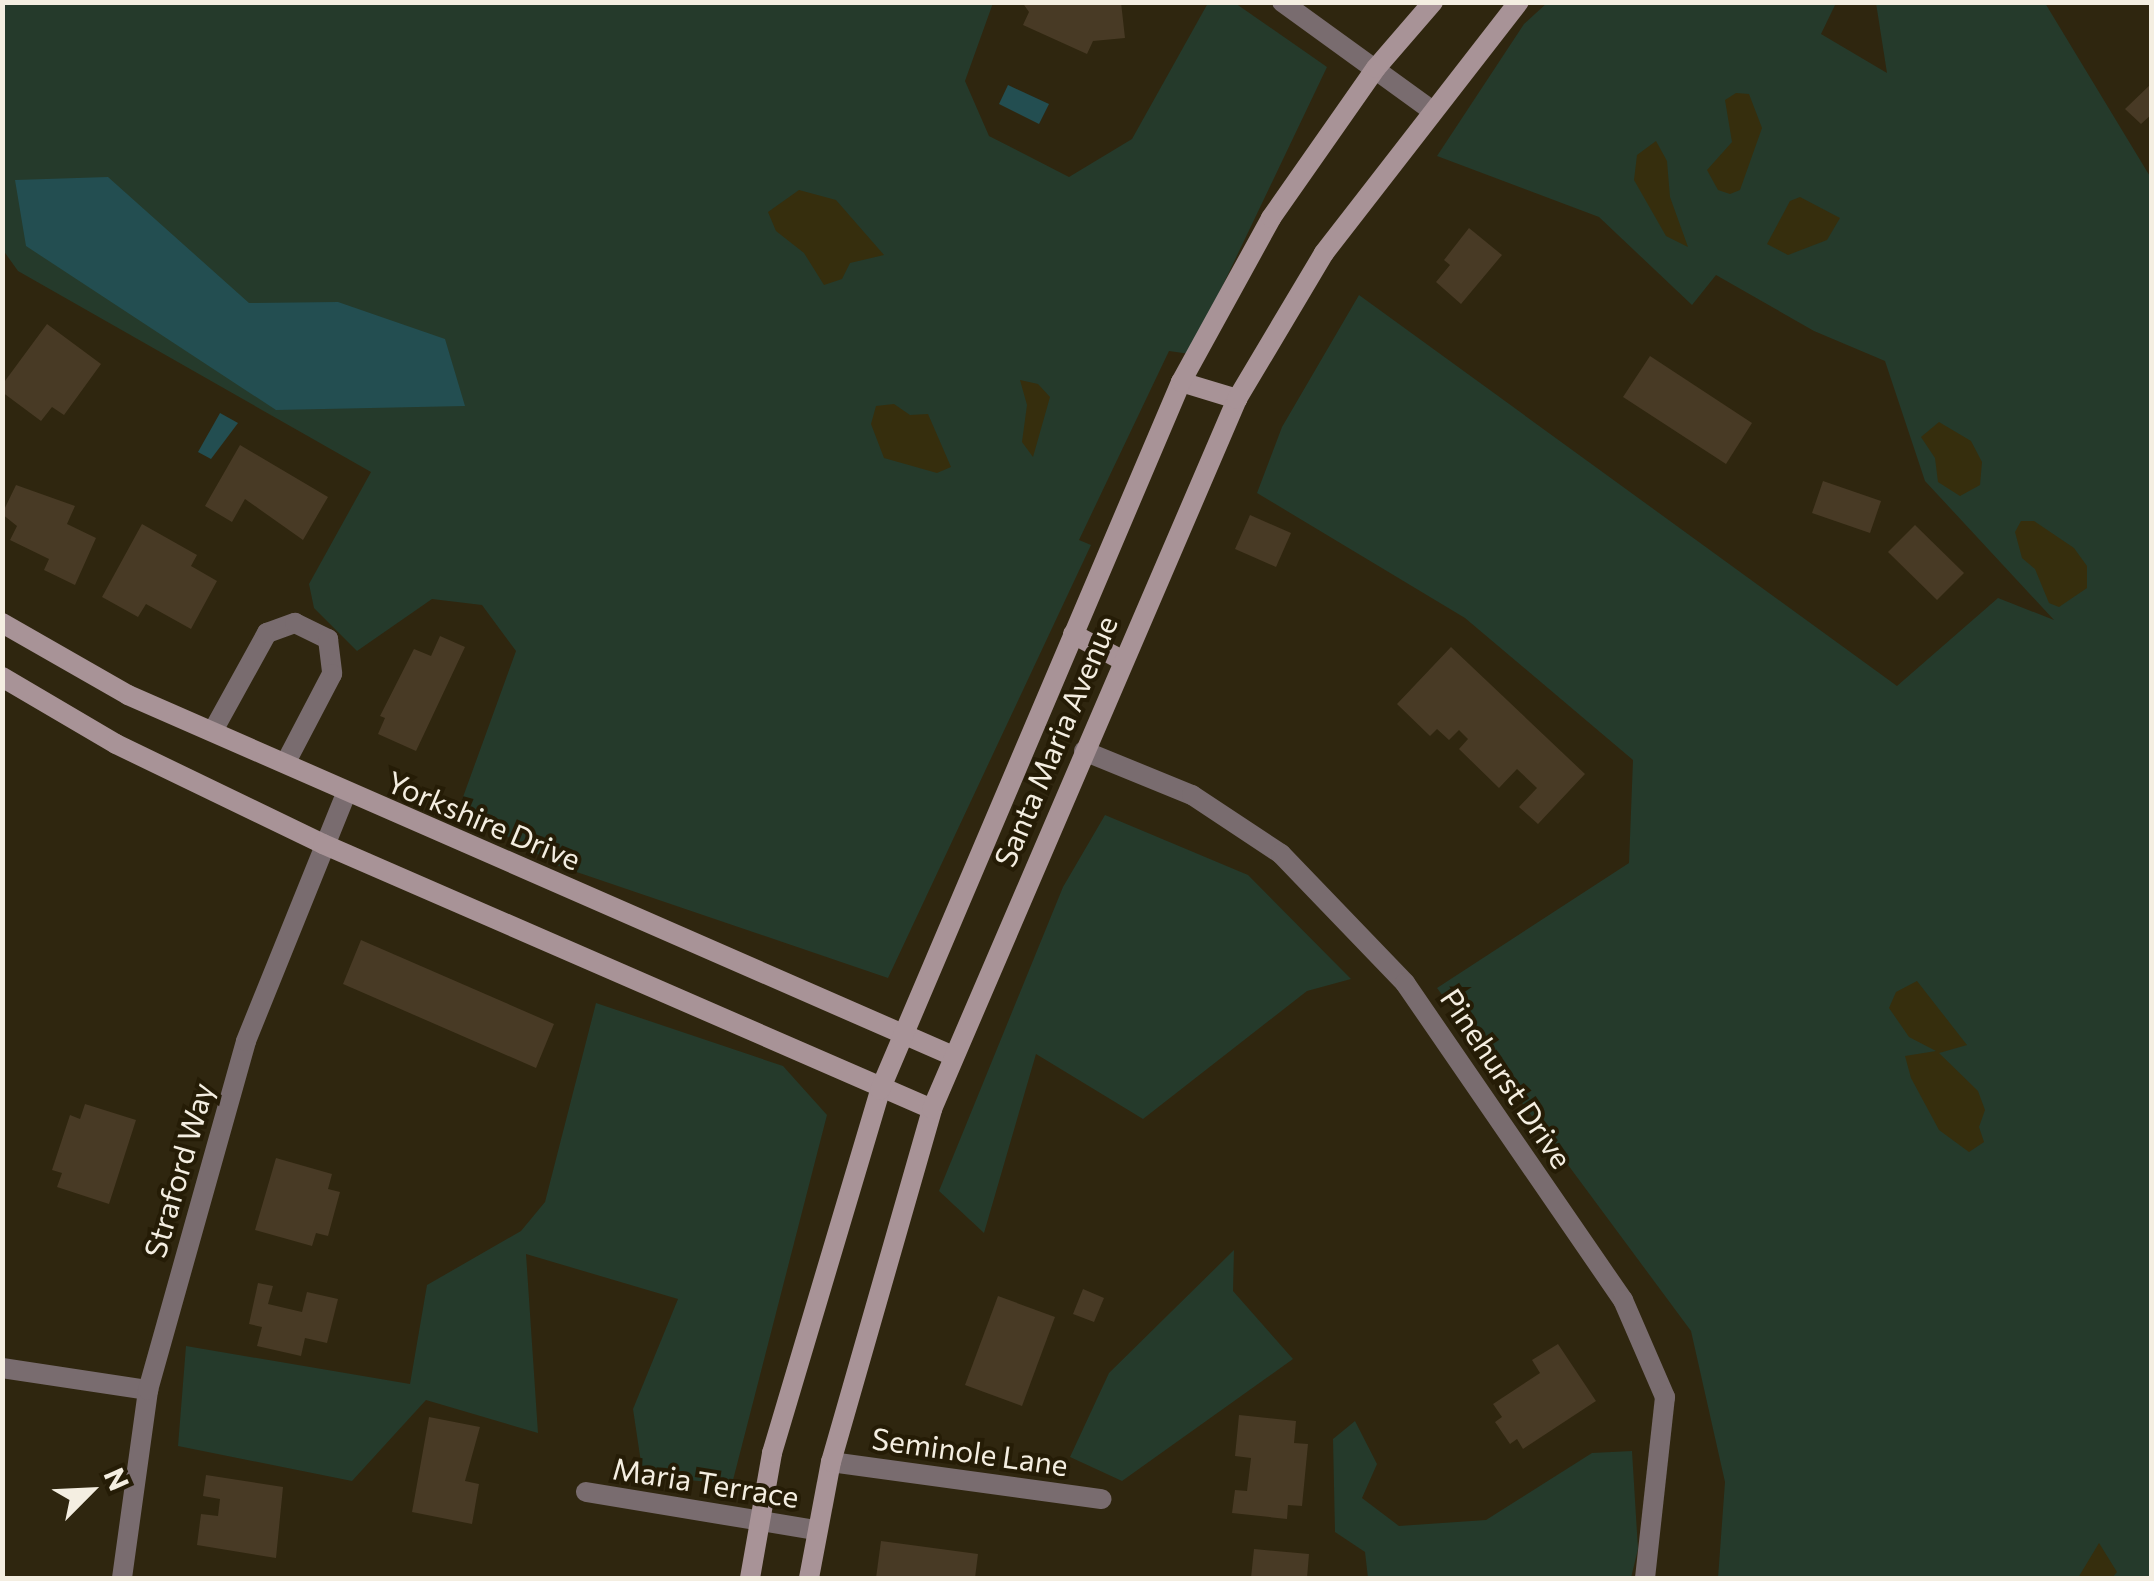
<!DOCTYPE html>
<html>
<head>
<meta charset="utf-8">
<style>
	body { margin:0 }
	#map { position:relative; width:2154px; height:1581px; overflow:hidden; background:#2f260f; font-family:Commissioner,sans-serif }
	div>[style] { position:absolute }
	.green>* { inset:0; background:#253a2b }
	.sand>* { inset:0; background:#362e0d }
	.water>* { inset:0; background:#234e51 }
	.building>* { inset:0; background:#483a25 }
	.street>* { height:20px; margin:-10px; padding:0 10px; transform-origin:10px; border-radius:10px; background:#796c6f }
	.secondary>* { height:20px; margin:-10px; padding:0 10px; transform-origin:10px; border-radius:10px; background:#a89397 }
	span { translate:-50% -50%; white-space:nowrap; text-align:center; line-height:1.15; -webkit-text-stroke:8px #251c06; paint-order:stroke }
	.street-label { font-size:30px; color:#f4eee1 }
	.frame { position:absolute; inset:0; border:5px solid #f4eee1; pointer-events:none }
	.north { position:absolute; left:40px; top:1441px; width:100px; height:100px; -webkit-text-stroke:8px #251c06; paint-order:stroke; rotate:66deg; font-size:28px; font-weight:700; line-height:40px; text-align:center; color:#f4eee1 }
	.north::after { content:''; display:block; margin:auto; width:35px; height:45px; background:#f4eee1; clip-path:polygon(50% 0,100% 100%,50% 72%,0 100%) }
</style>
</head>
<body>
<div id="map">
	<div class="green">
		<div style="clip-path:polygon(2px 3px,993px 3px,965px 81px,989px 136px,1069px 177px,1132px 139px,1208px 3px,1235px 3px,1327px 67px,1190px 354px,1169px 351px,1079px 540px,1091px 545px,888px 978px,556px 865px,459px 808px,516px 651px,482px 605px,432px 599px,357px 651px,314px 608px,309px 584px,371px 472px,18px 271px,3px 250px)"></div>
		<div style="clip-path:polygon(1547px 3px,1836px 3px,1821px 34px,1887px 73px,1876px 3px,2045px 3px,2151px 178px,2151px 1578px,1718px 1578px,1725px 1482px,1691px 1331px,1437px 988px,1629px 863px,1633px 760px,1465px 618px,1257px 493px,1282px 427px,1359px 295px,1897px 686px,1998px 598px,2054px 620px,1925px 481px,1885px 361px,1814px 331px,1716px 275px,1692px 305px,1599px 217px,1437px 156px,1524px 24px)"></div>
		<div style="clip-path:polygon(1105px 815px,1248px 875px,1351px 979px,1307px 991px,1143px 1119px,1036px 1054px,984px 1233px,939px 1191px,1063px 887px)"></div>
		<div style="clip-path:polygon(596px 1003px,783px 1066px,827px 1115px,732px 1484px,643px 1476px,633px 1409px,678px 1299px,526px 1254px,538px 1433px,426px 1400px,352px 1481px,178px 1446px,186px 1346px,410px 1384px,427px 1285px,521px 1231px,545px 1202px)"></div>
		<div style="clip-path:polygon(1234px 1250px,1233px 1291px,1293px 1359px,1122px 1481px,1070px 1457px,1109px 1373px)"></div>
		<div style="clip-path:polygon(1355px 1421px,1377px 1464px,1362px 1498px,1399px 1526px,1486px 1520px,1592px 1453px,1632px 1451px,1638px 1549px,1631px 1578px,1368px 1578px,1365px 1552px,1335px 1532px,1333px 1439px)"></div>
	</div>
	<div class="sand">
		<div style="clip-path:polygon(1736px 93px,1749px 94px,1762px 128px,1740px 190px,1730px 194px,1718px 190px,1707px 170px,1732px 142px,1725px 100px)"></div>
		<div style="clip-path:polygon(1656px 141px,1667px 161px,1670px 197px,1688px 247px,1666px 236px,1634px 180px,1637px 155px)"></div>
		<div style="clip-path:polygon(799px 190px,836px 200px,884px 255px,850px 263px,842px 279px,824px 285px,804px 253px,776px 231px,768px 212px)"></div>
		<div style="clip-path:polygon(1800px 197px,1840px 218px,1827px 240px,1788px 255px,1767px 244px,1790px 201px)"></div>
		<div style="clip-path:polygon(1020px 380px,1038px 384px,1050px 397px,1033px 457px,1022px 442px,1027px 405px)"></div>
		<div style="clip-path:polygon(894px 404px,910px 415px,928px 414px,951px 467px,937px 473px,884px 458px,871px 424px,876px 406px)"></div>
		<div style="clip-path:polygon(1939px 422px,1971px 441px,1982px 462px,1980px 485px,1960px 496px,1938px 482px,1935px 458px,1921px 437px)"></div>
		<div style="clip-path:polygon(2021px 521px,2034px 521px,2074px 548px,2087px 566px,2087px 588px,2059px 607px,2049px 603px,2035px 569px,2022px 558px,2015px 532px)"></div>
		<div style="clip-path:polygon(1917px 981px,1967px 1045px,1939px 1053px,1978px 1091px,1985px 1110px,1979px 1127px,1984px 1142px,1969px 1152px,1939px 1130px,1911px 1078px,1905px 1056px,1936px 1051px,1909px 1037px,1889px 1008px,1896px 992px)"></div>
		<div style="clip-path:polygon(2099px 1543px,2117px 1572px,2112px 1578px,2078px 1578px)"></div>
	</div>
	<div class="water">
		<div style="clip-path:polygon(1008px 85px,1049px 104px,1039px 124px,999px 104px)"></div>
		<div style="clip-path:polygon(108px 177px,249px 303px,338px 302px,445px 339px,465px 406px,276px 410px,26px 246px,15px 180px)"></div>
		<div style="clip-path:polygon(220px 413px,238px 423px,211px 459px,198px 452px)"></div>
	</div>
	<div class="building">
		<div style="clip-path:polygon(1022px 2px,1121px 2px,1125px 38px,1093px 41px,1087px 54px,1023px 25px,1029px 12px)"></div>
		<div style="clip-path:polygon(2152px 83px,2152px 114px,2141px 124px,2125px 109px)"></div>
		<div style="clip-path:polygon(1469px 228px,1502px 255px,1461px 304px,1436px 282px,1450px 265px,1444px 260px)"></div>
		<div style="clip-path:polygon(47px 324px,101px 364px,64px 415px,52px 407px,41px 421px,2px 392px,2px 385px)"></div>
		<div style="clip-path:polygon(1650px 356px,1752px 423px,1726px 464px,1623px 397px)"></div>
		<div style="clip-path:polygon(240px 445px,328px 497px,303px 540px,245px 499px,232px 522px,205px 506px)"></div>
		<div style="clip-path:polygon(1823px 481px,1881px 501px,1870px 533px,1812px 513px)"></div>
		<div style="clip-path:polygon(16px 485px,75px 506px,67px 524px,96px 538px,75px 585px,44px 570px,49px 559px,10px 540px,17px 526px,2px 514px)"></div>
		<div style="clip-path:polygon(1250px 515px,1291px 533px,1276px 567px,1235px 549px)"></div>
		<div style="clip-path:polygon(142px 524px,197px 555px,191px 566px,217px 581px,191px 629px,146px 604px,138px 617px,102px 597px)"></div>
		<div style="clip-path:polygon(1915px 525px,1964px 573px,1937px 600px,1888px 552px)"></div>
		<div style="clip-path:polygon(440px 636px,465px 647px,416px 751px,378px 734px,385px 718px,380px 716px,414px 649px,431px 656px)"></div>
		<div style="clip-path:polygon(1451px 647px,1585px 774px,1538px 824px,1519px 807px,1537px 788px,1517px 769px,1499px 788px,1459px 749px,1468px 739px,1459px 730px,1449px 740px,1437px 729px,1430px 736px,1397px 704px)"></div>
		<div style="clip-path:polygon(361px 940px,554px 1024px,536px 1068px,343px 984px)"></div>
		<div style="clip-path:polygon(85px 1104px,136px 1120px,109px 1204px,57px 1187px,62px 1173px,52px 1170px,70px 1115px,80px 1119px)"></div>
		<div style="clip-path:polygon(276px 1158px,332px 1174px,328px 1189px,340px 1192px,328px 1236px,316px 1233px,312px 1246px,255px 1230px)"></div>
		<div style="clip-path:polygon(258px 1283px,273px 1286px,268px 1304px,302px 1312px,307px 1292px,338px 1299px,327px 1343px,305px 1338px,301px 1356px,257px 1346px,262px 1327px,249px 1324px)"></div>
		<div style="clip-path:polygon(1083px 1289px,1104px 1298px,1094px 1322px,1073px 1314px)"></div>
		<div style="clip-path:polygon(998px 1296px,1055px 1317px,1022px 1406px,965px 1385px)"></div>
		<div style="clip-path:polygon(1558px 1344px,1596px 1401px,1523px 1449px,1517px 1439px,1510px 1444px,1495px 1422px,1502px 1417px,1493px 1404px,1540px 1373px,1532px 1360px)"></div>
		<div style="clip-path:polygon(1239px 1415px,1296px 1421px,1294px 1443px,1308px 1444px,1302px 1506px,1288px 1505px,1287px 1519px,1232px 1513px,1235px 1490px,1247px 1491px,1251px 1458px,1235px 1456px)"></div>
		<div style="clip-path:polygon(429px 1417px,480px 1427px,465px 1481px,479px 1484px,472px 1524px,412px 1512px)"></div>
		<div style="clip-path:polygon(206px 1475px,283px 1487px,276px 1558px,197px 1545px,201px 1514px,218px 1516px,220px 1499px,203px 1496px)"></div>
		<div style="clip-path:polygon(881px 1541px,978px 1554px,975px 1578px,876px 1578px)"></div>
		<div style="clip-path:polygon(1254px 1549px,1309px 1554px,1307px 1578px,1251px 1578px)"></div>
	</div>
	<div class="street">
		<div style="left:1282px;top:2px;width:184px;rotate:35.9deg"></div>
		<div style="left:214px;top:729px;width:110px;rotate:-61.1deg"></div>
		<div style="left:267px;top:633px;width:30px;rotate:-20deg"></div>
		<div style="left:295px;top:623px;width:37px;rotate:26deg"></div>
		<div style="left:328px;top:639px;width:35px;rotate:83deg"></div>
		<div style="left:332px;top:674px;width:99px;rotate:117.6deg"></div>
		<div style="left:1084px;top:751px;width:117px;rotate:22.2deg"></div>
		<div style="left:1192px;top:795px;width:107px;rotate:33.5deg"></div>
		<div style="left:1281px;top:854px;width:179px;rotate:46.1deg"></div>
		<div style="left:1405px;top:983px;width:385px;rotate:55.5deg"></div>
		<div style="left:1623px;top:1300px;width:106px;rotate:66.6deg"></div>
		<div style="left:1665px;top:1397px;width:182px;rotate:96.3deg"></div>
		<div style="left:2px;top:1368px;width:148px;rotate:8.6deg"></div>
		<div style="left:831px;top:1462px;width:273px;rotate:7.8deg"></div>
		<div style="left:586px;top:1492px;width:233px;rotate:9.4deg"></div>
		<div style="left:122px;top:1578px;width:190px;rotate:-82.1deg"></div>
		<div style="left:148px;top:1390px;width:362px;rotate:-74.3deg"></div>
		<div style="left:246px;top:1041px;width:267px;rotate:-68deg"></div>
	</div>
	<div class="secondary">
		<div style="left:1181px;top:382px;width:59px;rotate:16.9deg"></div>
		<div style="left:2px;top:623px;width:145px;rotate:29.7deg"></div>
		<div style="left:128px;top:695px;width:898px;rotate:23.63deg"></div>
		<div style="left:1073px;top:634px;width:55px;rotate:28deg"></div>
		<div style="left:2px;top:677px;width:132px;rotate:30.4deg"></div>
		<div style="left:116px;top:744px;width:230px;rotate:25.8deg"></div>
		<div style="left:323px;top:844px;width:664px;rotate:23.52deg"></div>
		<div style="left:750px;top:1578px;width:127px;rotate:-80deg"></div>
		<div style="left:772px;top:1453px;width:379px;rotate:-73.4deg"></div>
		<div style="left:880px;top:1090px;width:769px;rotate:-66.97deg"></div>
		<div style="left:1181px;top:382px;width:187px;rotate:-61.2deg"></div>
		<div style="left:1271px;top:218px;width:183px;rotate:-55deg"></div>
		<div style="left:1376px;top:68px;width:87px;rotate:-49.2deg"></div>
		<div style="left:809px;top:1578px;width:118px;rotate:-79.3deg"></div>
		<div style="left:831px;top:1462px;width:367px;rotate:-74deg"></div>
		<div style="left:932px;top:1109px;width:773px;rotate:-66.75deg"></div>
		<div style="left:1237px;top:399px;width:170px;rotate:-59.2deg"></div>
		<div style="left:1324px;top:253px;width:318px;rotate:-52.2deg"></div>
	</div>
	<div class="street-label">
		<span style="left:1055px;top:741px;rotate:-67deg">Santa Maria Avenue</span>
		<span style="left:484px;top:820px;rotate:23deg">Yorkshire Drive</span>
		<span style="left:1507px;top:1078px;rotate:56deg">Pinehurst Drive</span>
		<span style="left:178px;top:1170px;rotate:-74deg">Straford Way</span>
		<span style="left:970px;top:1451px;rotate:8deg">Seminole Lane</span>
		<span style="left:706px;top:1482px;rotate:9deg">Maria Terrace</span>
	</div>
	<div class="frame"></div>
	<div class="north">N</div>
</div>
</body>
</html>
